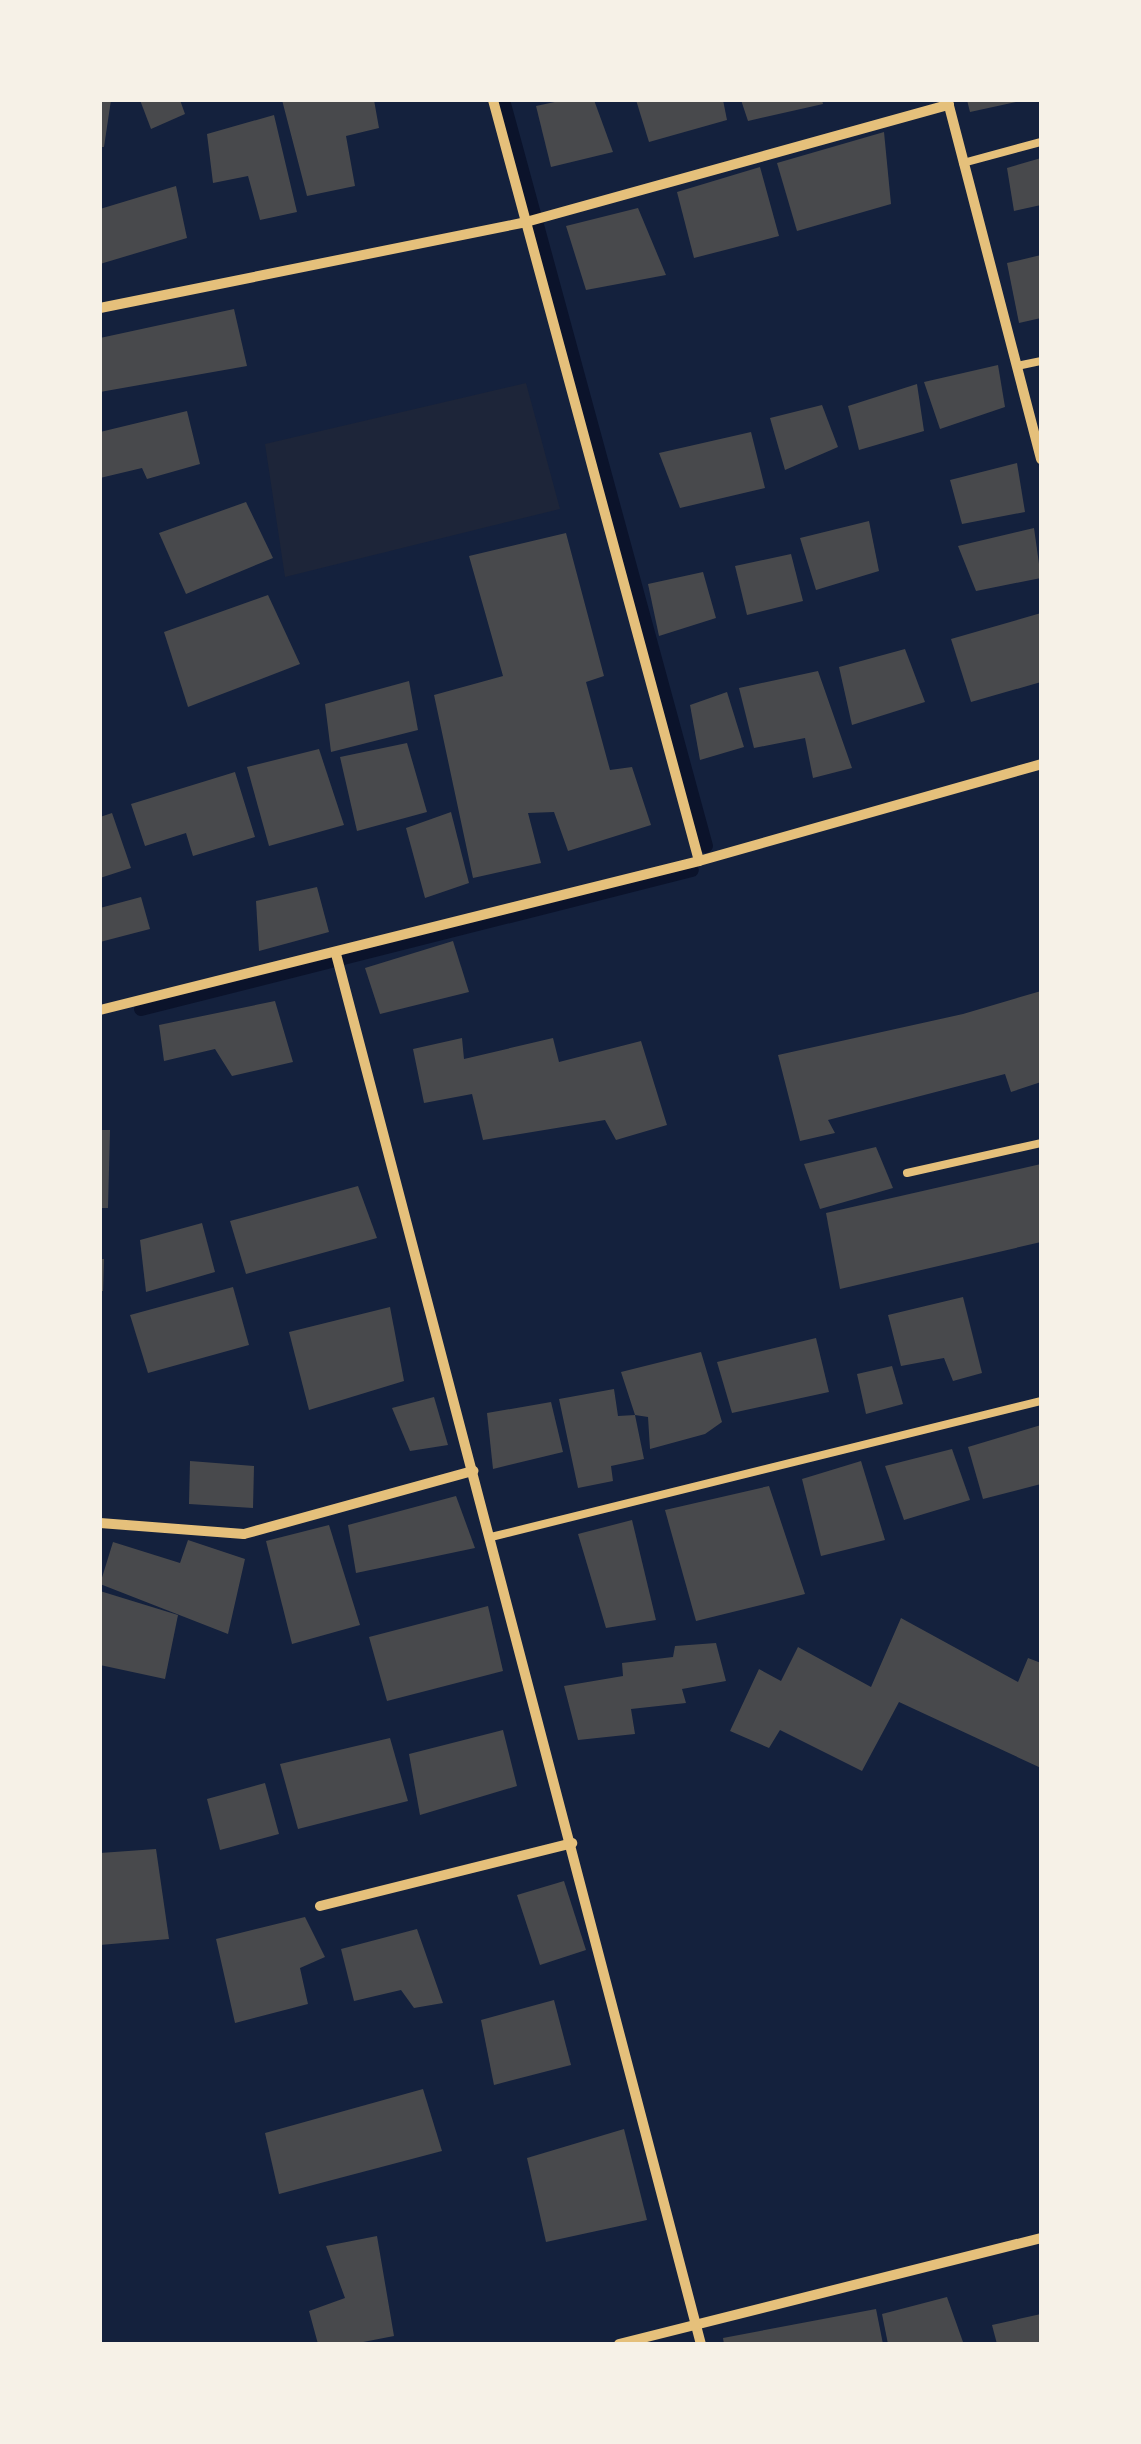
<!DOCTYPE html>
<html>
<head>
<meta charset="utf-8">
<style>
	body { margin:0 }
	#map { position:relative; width:1141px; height:2444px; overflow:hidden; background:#14213d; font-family:Helvetica,sans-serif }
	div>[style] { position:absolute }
	.green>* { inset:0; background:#1d2539 }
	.stream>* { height:14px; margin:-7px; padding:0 7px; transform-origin:7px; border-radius:7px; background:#0b132b }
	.building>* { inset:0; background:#48494c }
	.service>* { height:8px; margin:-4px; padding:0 4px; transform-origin:4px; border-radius:4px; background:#e5c07b }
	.minor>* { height:10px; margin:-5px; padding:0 5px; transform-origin:5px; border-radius:5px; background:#e5c07b }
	span { translate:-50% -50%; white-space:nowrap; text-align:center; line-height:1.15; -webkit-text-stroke:8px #f6f1e7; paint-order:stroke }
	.frame { position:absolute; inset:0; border:102px solid #f6f1e7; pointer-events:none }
</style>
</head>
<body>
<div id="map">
	<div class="green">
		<div style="clip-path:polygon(526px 383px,560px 509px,285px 577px,265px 444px)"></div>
	</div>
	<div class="stream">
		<div style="left:503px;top:100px;width:773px;rotate:74.78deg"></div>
		<div style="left:141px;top:1009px;width:568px;rotate:-14.16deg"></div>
	</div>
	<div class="building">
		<div style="clip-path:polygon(100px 100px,111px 100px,104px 147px,100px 147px)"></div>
		<div style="clip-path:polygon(140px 100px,180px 100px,185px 114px,151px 129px)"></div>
		<div style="clip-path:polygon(282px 100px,374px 100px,379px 128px,346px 136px,355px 186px,307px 196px)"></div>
		<div style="clip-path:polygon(564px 100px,594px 100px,613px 152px,551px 167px,536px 106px)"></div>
		<div style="clip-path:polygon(636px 100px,723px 100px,727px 120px,649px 142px)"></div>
		<div style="clip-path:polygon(741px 100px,822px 100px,823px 104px,748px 121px)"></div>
		<div style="clip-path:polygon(967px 100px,1016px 100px,1016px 102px,970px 112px)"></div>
		<div style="clip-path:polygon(274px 115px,297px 212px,260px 220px,248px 176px,213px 183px,207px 134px)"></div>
		<div style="clip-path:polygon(884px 132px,891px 204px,797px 231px,777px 163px)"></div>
		<div style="clip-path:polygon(1041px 158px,1041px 205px,1014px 211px,1007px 168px)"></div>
		<div style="clip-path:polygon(760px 167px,779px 236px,694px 258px,677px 192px)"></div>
		<div style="clip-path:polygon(176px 186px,187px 238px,100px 264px,100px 209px)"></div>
		<div style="clip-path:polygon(638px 208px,666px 275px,586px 290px,566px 226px)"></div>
		<div style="clip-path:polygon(1041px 255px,1041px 318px,1019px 323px,1007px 263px)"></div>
		<div style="clip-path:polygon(234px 309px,247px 366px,100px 392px,100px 338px)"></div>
		<div style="clip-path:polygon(998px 365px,1005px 407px,940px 429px,924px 382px)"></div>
		<div style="clip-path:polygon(917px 384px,924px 431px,859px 450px,848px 406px)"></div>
		<div style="clip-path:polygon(822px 405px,838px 447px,785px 470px,770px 418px)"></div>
		<div style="clip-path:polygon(187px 411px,200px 464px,147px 479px,142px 468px,100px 478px,100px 432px)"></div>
		<div style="clip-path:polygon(751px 432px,765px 488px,680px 508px,659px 453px)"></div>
		<div style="clip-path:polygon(1017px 463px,1025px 512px,962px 524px,950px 480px)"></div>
		<div style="clip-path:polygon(246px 502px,273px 558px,186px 594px,159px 533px)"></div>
		<div style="clip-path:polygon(869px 521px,879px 571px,816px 590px,800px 538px)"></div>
		<div style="clip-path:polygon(1034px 528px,1041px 578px,976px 591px,958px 546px)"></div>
		<div style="clip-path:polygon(566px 533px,604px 676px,586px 682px,610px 770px,632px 767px,651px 825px,568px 851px,554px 812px,528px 813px,541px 863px,473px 878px,434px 695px,503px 676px,469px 556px)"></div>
		<div style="clip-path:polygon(791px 554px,803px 601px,747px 615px,735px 566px)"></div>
		<div style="clip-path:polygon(703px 572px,716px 618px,659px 636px,648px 584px)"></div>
		<div style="clip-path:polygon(268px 595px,300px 664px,188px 707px,164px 632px)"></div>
		<div style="clip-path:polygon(1041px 613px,1041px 682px,971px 702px,951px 639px)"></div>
		<div style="clip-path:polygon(905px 649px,925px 702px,852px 725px,839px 667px)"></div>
		<div style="clip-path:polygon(818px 671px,852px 768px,813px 778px,805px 738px,754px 748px,739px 688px)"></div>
		<div style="clip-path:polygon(409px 681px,418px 730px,331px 752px,325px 704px)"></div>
		<div style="clip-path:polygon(727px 692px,744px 747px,700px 760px,690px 705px)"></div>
		<div style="clip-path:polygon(407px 743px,427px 812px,357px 831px,340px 757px)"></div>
		<div style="clip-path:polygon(319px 749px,344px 825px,269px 846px,247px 767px)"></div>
		<div style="clip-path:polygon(235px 772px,255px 837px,193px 856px,186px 833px,145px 846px,131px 804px)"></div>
		<div style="clip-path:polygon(451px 812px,469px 883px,425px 898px,406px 828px)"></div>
		<div style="clip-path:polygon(112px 813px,131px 868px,100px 878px,100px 817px)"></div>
		<div style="clip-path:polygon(317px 887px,329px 932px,259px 951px,256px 901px)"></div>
		<div style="clip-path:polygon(141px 897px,150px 929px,100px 942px,100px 908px)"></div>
		<div style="clip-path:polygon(453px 941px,469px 992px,380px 1014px,365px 968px)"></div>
		<div style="clip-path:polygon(1041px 991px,1041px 1082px,1011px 1092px,1005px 1074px,828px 1120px,835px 1133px,800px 1141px,778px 1055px,963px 1014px)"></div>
		<div style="clip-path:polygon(275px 1001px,293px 1062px,232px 1076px,215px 1049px,164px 1061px,159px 1025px)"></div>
		<div style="clip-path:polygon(462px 1038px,464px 1059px,553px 1038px,559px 1062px,641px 1041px,667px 1125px,616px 1140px,605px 1120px,483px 1140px,472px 1094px,424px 1103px,413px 1049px)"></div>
		<div style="clip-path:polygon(100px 1130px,110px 1130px,108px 1208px,100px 1208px)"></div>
		<div style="clip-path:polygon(876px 1147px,893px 1188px,820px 1209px,804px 1164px)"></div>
		<div style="clip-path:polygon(1041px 1164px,1041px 1242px,840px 1289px,826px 1213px)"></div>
		<div style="clip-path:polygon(358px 1186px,377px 1238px,246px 1274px,230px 1221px)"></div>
		<div style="clip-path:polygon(202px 1223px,215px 1272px,146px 1292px,140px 1240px)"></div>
		<div style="clip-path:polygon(100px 1259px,104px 1259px,103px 1291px,100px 1291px)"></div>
		<div style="clip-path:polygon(233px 1287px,249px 1345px,148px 1373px,130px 1315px)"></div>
		<div style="clip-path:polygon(963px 1297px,982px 1373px,953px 1381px,944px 1358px,901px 1366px,888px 1315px)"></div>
		<div style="clip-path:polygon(390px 1307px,404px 1381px,309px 1410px,289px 1332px)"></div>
		<div style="clip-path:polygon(816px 1338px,829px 1392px,732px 1413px,717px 1362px)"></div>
		<div style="clip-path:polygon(701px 1352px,722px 1422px,705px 1434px,650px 1449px,648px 1417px,635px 1415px,621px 1372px)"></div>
		<div style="clip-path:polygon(892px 1366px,903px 1404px,866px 1414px,857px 1374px)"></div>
		<div style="clip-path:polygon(614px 1389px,618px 1416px,635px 1415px,644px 1459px,611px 1466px,613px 1481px,578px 1488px,559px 1399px)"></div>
		<div style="clip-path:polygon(434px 1397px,448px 1445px,410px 1451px,392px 1408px)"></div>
		<div style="clip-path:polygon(551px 1402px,563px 1452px,493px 1469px,487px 1413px)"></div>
		<div style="clip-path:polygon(1041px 1425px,1041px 1484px,983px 1499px,968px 1447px)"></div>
		<div style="clip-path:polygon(952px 1449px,970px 1500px,904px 1520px,885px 1466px)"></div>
		<div style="clip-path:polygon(190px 1461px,254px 1466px,253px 1508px,189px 1504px)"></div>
		<div style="clip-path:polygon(861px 1461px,885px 1540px,821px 1556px,802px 1479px)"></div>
		<div style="clip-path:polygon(769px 1486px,805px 1594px,696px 1621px,665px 1510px)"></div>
		<div style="clip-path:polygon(456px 1496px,475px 1548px,356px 1573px,348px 1525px)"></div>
		<div style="clip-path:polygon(632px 1520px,656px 1620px,606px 1628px,578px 1534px)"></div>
		<div style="clip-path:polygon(329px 1525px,360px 1625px,292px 1644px,266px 1541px)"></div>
		<div style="clip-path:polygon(188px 1540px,245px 1559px,228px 1634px,100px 1584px,113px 1542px,180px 1563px)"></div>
		<div style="clip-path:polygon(100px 1591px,178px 1615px,165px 1679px,100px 1665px)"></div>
		<div style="clip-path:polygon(488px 1606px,503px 1671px,387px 1701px,369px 1637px)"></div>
		<div style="clip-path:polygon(901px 1618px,1018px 1682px,1028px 1658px,1041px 1663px,1041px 1768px,899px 1702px,862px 1771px,780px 1730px,769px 1748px,730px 1731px,759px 1669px,781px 1681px,798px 1647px,871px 1687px)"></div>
		<div style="clip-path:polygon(716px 1643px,726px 1681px,682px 1689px,686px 1703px,631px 1709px,635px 1734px,578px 1740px,564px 1686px,623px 1676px,622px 1663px,673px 1657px,675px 1646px)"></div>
		<div style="clip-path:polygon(503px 1730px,517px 1786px,420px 1815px,409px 1754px)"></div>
		<div style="clip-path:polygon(390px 1738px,408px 1801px,298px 1829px,280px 1764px)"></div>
		<div style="clip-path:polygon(265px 1783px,279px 1834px,220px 1850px,207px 1799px)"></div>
		<div style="clip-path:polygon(156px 1849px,169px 1939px,100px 1945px,100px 1853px)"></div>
		<div style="clip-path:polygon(564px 1881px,586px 1950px,540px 1965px,517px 1895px)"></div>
		<div style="clip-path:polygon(305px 1917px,325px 1957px,300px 1968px,308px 2004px,235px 2023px,216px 1939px)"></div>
		<div style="clip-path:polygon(417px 1929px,443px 2003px,414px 2008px,401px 1990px,354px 2001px,341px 1949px)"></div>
		<div style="clip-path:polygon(554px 2000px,571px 2065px,494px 2085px,481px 2020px)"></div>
		<div style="clip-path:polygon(423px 2089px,442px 2151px,279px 2194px,265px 2133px)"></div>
		<div style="clip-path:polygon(624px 2129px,647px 2220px,546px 2242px,527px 2158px)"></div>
		<div style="clip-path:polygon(377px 2236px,394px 2336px,353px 2344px,318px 2344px,309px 2311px,345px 2298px,326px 2246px)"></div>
		<div style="clip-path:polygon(947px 2297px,963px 2342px,888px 2344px,882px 2314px)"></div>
		<div style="clip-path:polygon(876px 2309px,883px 2344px,724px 2344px,723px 2338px)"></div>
		<div style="clip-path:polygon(1041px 2314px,1041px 2344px,997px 2344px,992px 2325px)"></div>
	</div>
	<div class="service">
		<div style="left:963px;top:163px;width:81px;rotate:-15.1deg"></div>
		<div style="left:1017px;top:366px;width:25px;rotate:-12deg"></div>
		<div style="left:907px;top:1173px;width:137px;rotate:-12.6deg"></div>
		<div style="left:491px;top:1537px;width:567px;rotate:-13.89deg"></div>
	</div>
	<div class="minor">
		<div style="left:493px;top:100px;width:788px;rotate:74.85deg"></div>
		<div style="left:948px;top:102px;width:369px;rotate:75.4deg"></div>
		<div style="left:100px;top:308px;width:435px;rotate:-11.4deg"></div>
		<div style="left:526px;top:222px;width:439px;rotate:-15.5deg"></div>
		<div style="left:336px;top:954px;width:1437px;rotate:75.29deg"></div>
		<div style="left:100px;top:1010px;width:617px;rotate:-13.97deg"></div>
		<div style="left:699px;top:861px;width:355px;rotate:-15.8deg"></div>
		<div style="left:100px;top:1523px;width:144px;rotate:4.4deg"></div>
		<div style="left:244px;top:1534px;width:238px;rotate:-15.4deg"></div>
		<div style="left:320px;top:1906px;width:260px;rotate:-14deg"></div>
		<div style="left:619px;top:2344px;width:435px;rotate:-14.1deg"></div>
	</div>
	<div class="frame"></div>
</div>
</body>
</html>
